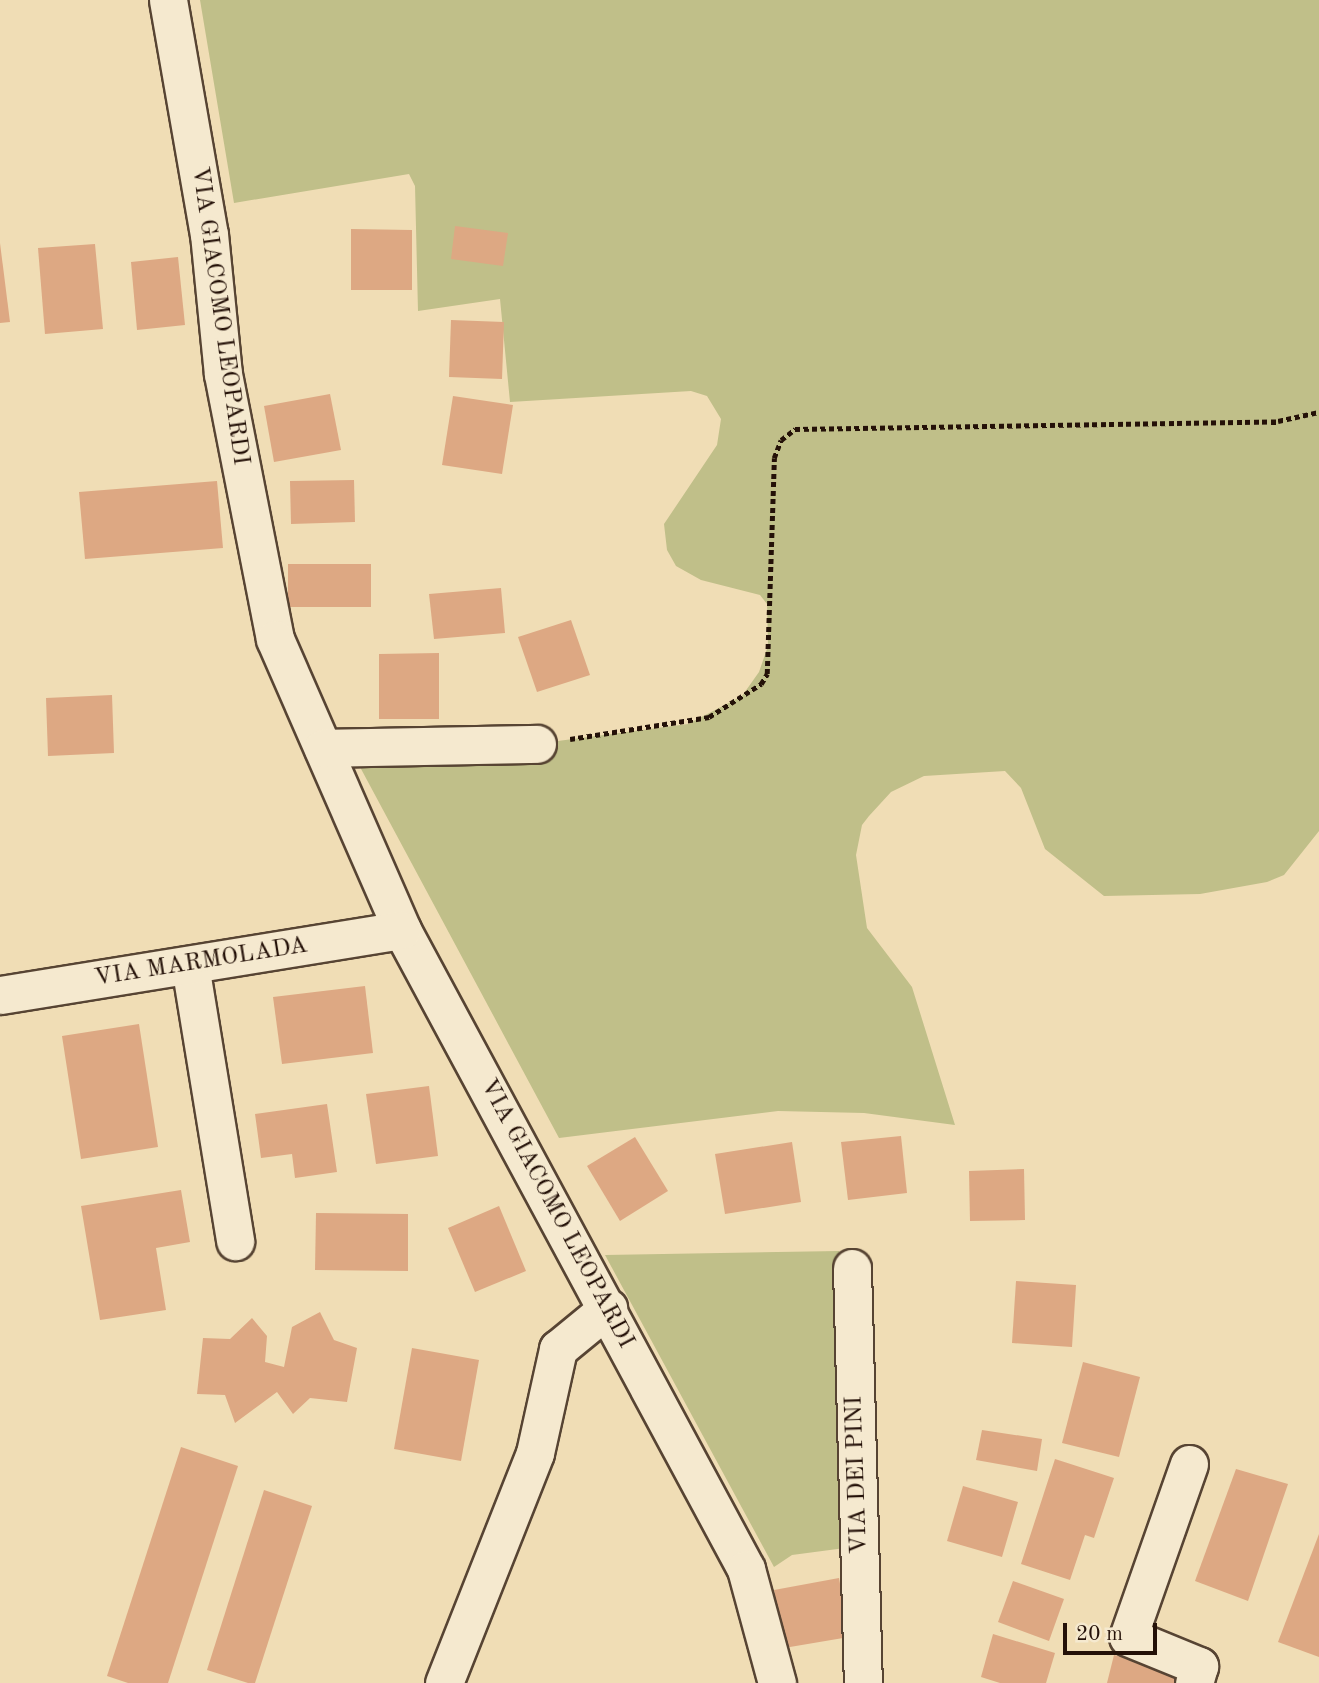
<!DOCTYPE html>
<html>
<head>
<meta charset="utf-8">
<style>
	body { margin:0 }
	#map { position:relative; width:1319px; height:1683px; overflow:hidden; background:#f0ddb5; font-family:"Old Standard TT",serif }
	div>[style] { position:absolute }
	.green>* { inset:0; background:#c0bf89 }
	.building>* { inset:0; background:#dda883 }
	.path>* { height:4.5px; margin-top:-2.25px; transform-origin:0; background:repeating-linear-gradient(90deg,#241108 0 5px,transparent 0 8.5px) }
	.roads { filter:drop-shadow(2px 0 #574433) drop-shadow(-2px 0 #574433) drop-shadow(0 2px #574433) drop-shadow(0 -2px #574433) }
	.minor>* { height:37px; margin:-18.5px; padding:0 18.5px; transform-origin:18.5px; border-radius:18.5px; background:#f5e9cf }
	span { translate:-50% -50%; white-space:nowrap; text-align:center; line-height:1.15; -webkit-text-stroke:5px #f5e9cf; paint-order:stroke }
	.street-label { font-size:24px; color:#241108 }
	.scale { position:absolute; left:1063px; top:1623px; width:94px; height:32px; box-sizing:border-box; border:4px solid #241108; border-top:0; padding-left:9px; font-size:21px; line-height:24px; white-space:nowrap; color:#241108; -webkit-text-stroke:5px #f5e9cf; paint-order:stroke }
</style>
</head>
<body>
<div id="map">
	<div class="green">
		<div style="clip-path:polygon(200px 0,1319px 0,1319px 831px,1284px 875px,1267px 882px,1200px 894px,1104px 896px,1045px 849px,1021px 788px,1005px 771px,924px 776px,891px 792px,869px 816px,862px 825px,856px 855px,867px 928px,912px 987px,955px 1125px,864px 1113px,778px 1111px,559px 1138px,360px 767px,688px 724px,742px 696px,759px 672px,768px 646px,767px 604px,760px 595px,701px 580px,676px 566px,667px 550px,664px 524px,717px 445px,721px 419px,707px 396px,691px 391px,510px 402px,500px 299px,418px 311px,415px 186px,409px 174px,234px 203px)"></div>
		<div style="clip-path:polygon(839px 1251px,845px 1548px,792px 1555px,774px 1567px,605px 1255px)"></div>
	</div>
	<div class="building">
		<div style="clip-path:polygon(455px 226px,508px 233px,503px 266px,451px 259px)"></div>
		<div style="clip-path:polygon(351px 229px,412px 230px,412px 290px,351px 290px)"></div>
		<div style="clip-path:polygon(0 243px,10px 322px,0 323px)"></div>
		<div style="clip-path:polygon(95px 244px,103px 329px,45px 334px,38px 248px)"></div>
		<div style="clip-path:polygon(178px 257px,185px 325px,137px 330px,131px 262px)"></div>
		<div style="clip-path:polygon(451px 320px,504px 322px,502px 379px,449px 377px)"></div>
		<div style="clip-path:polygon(330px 394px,341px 450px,274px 462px,264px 406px)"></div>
		<div style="clip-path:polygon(453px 396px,513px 405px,502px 474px,442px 465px)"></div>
		<div style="clip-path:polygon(354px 480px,355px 522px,291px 524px,290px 481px)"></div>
		<div style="clip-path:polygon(217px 481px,223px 548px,85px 559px,79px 492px)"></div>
		<div style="clip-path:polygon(288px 564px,371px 564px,371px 607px,288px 607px)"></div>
		<div style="clip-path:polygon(501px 588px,505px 633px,434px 639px,429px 594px)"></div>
		<div style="clip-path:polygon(571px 620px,590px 675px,537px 692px,518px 637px)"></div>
		<div style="clip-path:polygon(439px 653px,439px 719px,379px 719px,379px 654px)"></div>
		<div style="clip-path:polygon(112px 695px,114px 753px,48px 756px,46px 698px)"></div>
		<div style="clip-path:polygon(365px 986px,373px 1053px,282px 1064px,273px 997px)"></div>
		<div style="clip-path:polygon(139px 1024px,158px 1147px,81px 1159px,62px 1036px)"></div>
		<div style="clip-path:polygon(429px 1086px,438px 1156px,376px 1164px,366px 1094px)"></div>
		<div style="clip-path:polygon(327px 1104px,337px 1172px,295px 1178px,292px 1154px,261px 1158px,255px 1114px)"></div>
		<div style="clip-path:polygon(901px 1136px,907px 1193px,848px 1200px,841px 1142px)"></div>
		<div style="clip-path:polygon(635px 1137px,668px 1191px,620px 1221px,587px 1166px)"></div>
		<div style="clip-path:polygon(792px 1142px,801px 1202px,725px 1214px,715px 1154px)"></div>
		<div style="clip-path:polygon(1024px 1169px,1025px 1220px,970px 1221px,969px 1171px)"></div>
		<div style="clip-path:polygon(181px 1190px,190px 1242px,156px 1248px,166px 1310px,100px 1320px,81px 1206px)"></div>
		<div style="clip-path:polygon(499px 1206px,526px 1271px,475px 1292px,448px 1228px)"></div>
		<div style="clip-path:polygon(316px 1213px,408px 1214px,408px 1271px,315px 1270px)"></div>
		<div style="clip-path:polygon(1016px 1281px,1076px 1285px,1072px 1347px,1012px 1343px)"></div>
		<div style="clip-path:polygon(320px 1312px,334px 1340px,357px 1348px,347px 1402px,310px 1398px,293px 1414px,277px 1392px,235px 1423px,225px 1395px,197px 1394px,203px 1338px,230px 1339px,252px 1318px,267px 1336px,265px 1362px,284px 1367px,292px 1327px)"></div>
		<div style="clip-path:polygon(412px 1348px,479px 1360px,461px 1461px,394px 1449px)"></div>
		<div style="clip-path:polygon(1083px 1362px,1140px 1377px,1119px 1457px,1062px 1443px)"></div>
		<div style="clip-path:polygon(982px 1430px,1042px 1439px,1037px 1471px,976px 1460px)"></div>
		<div style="clip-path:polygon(181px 1447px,238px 1466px,168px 1683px,128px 1683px,107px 1676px)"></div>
		<div style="clip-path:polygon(1055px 1459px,1114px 1478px,1094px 1538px,1085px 1535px,1070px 1580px,1021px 1564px)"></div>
		<div style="clip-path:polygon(1236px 1469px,1288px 1484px,1248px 1601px,1195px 1581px)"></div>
		<div style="clip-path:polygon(963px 1486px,1018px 1502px,1002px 1557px,947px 1541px)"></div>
		<div style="clip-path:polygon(264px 1490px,312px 1506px,255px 1683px,248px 1683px,207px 1670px)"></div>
		<div style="clip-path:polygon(1319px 1534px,1319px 1657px,1278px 1642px)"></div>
		<div style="clip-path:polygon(839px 1578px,849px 1637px,784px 1648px,774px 1590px)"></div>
		<div style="clip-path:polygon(1013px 1581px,1064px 1599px,1049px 1641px,998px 1622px)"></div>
		<div style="clip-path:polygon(993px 1634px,1055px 1653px,1046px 1683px,1000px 1683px,981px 1677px)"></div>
		<div style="clip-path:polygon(1114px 1655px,1182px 1673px,1179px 1683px,1107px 1683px)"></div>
	</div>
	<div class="path">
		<div style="left:570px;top:739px;width:141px;rotate:-9deg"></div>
		<div style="left:709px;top:717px;width:62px;rotate:-32.4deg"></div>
		<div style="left:761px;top:684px;width:12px;rotate:-59deg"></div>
		<div style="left:767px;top:674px;width:216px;rotate:-88.1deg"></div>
		<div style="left:774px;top:458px;width:19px;rotate:-69deg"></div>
		<div style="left:781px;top:440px;width:18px;rotate:-38deg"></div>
		<div style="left:795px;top:429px;width:483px;rotate:-0.9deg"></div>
		<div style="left:1278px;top:421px;width:42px;rotate:-12.4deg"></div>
	</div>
	<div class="roads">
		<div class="minor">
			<div style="left:168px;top:0;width:238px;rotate:80.1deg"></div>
			<div style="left:209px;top:234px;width:141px;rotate:84.3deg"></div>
			<div style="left:223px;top:374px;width:270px;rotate:78.9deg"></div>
			<div style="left:275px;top:639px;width:318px;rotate:66.4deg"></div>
			<div style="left:402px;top:930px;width:726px;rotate:61.7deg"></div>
			<div style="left:746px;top:1569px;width:118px;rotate:74.8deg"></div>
			<div style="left:323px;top:748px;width:214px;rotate:-1.1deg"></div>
			<div style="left:190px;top:965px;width:280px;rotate:80.7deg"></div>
			<div style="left:0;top:995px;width:407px;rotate:-9.2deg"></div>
			<div style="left:852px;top:1268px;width:415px;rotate:88.5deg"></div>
			<div style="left:1189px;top:1464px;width:183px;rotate:109.4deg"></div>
			<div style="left:1128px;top:1637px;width:77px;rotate:22.2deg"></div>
			<div style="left:1199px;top:1666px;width:18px;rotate:106deg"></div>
			<div style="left:444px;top:1683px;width:247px;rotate:-68.4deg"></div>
			<div style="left:535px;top:1453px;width:107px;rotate:-77.5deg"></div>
			<div style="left:558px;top:1349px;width:65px;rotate:-39.4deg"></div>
		</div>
	</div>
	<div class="street-label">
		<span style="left:219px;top:316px;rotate:82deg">VIA GIACOMO LEOPARDI</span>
		<span style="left:201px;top:963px;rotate:-9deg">VIA MARMOLADA</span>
		<span style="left:556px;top:1214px;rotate:62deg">VIA GIACOMO LEOPARDI</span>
		<span style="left:858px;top:1475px;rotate:-92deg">VIA DEI PINI</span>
	</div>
	<div class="scale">20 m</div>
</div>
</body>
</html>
